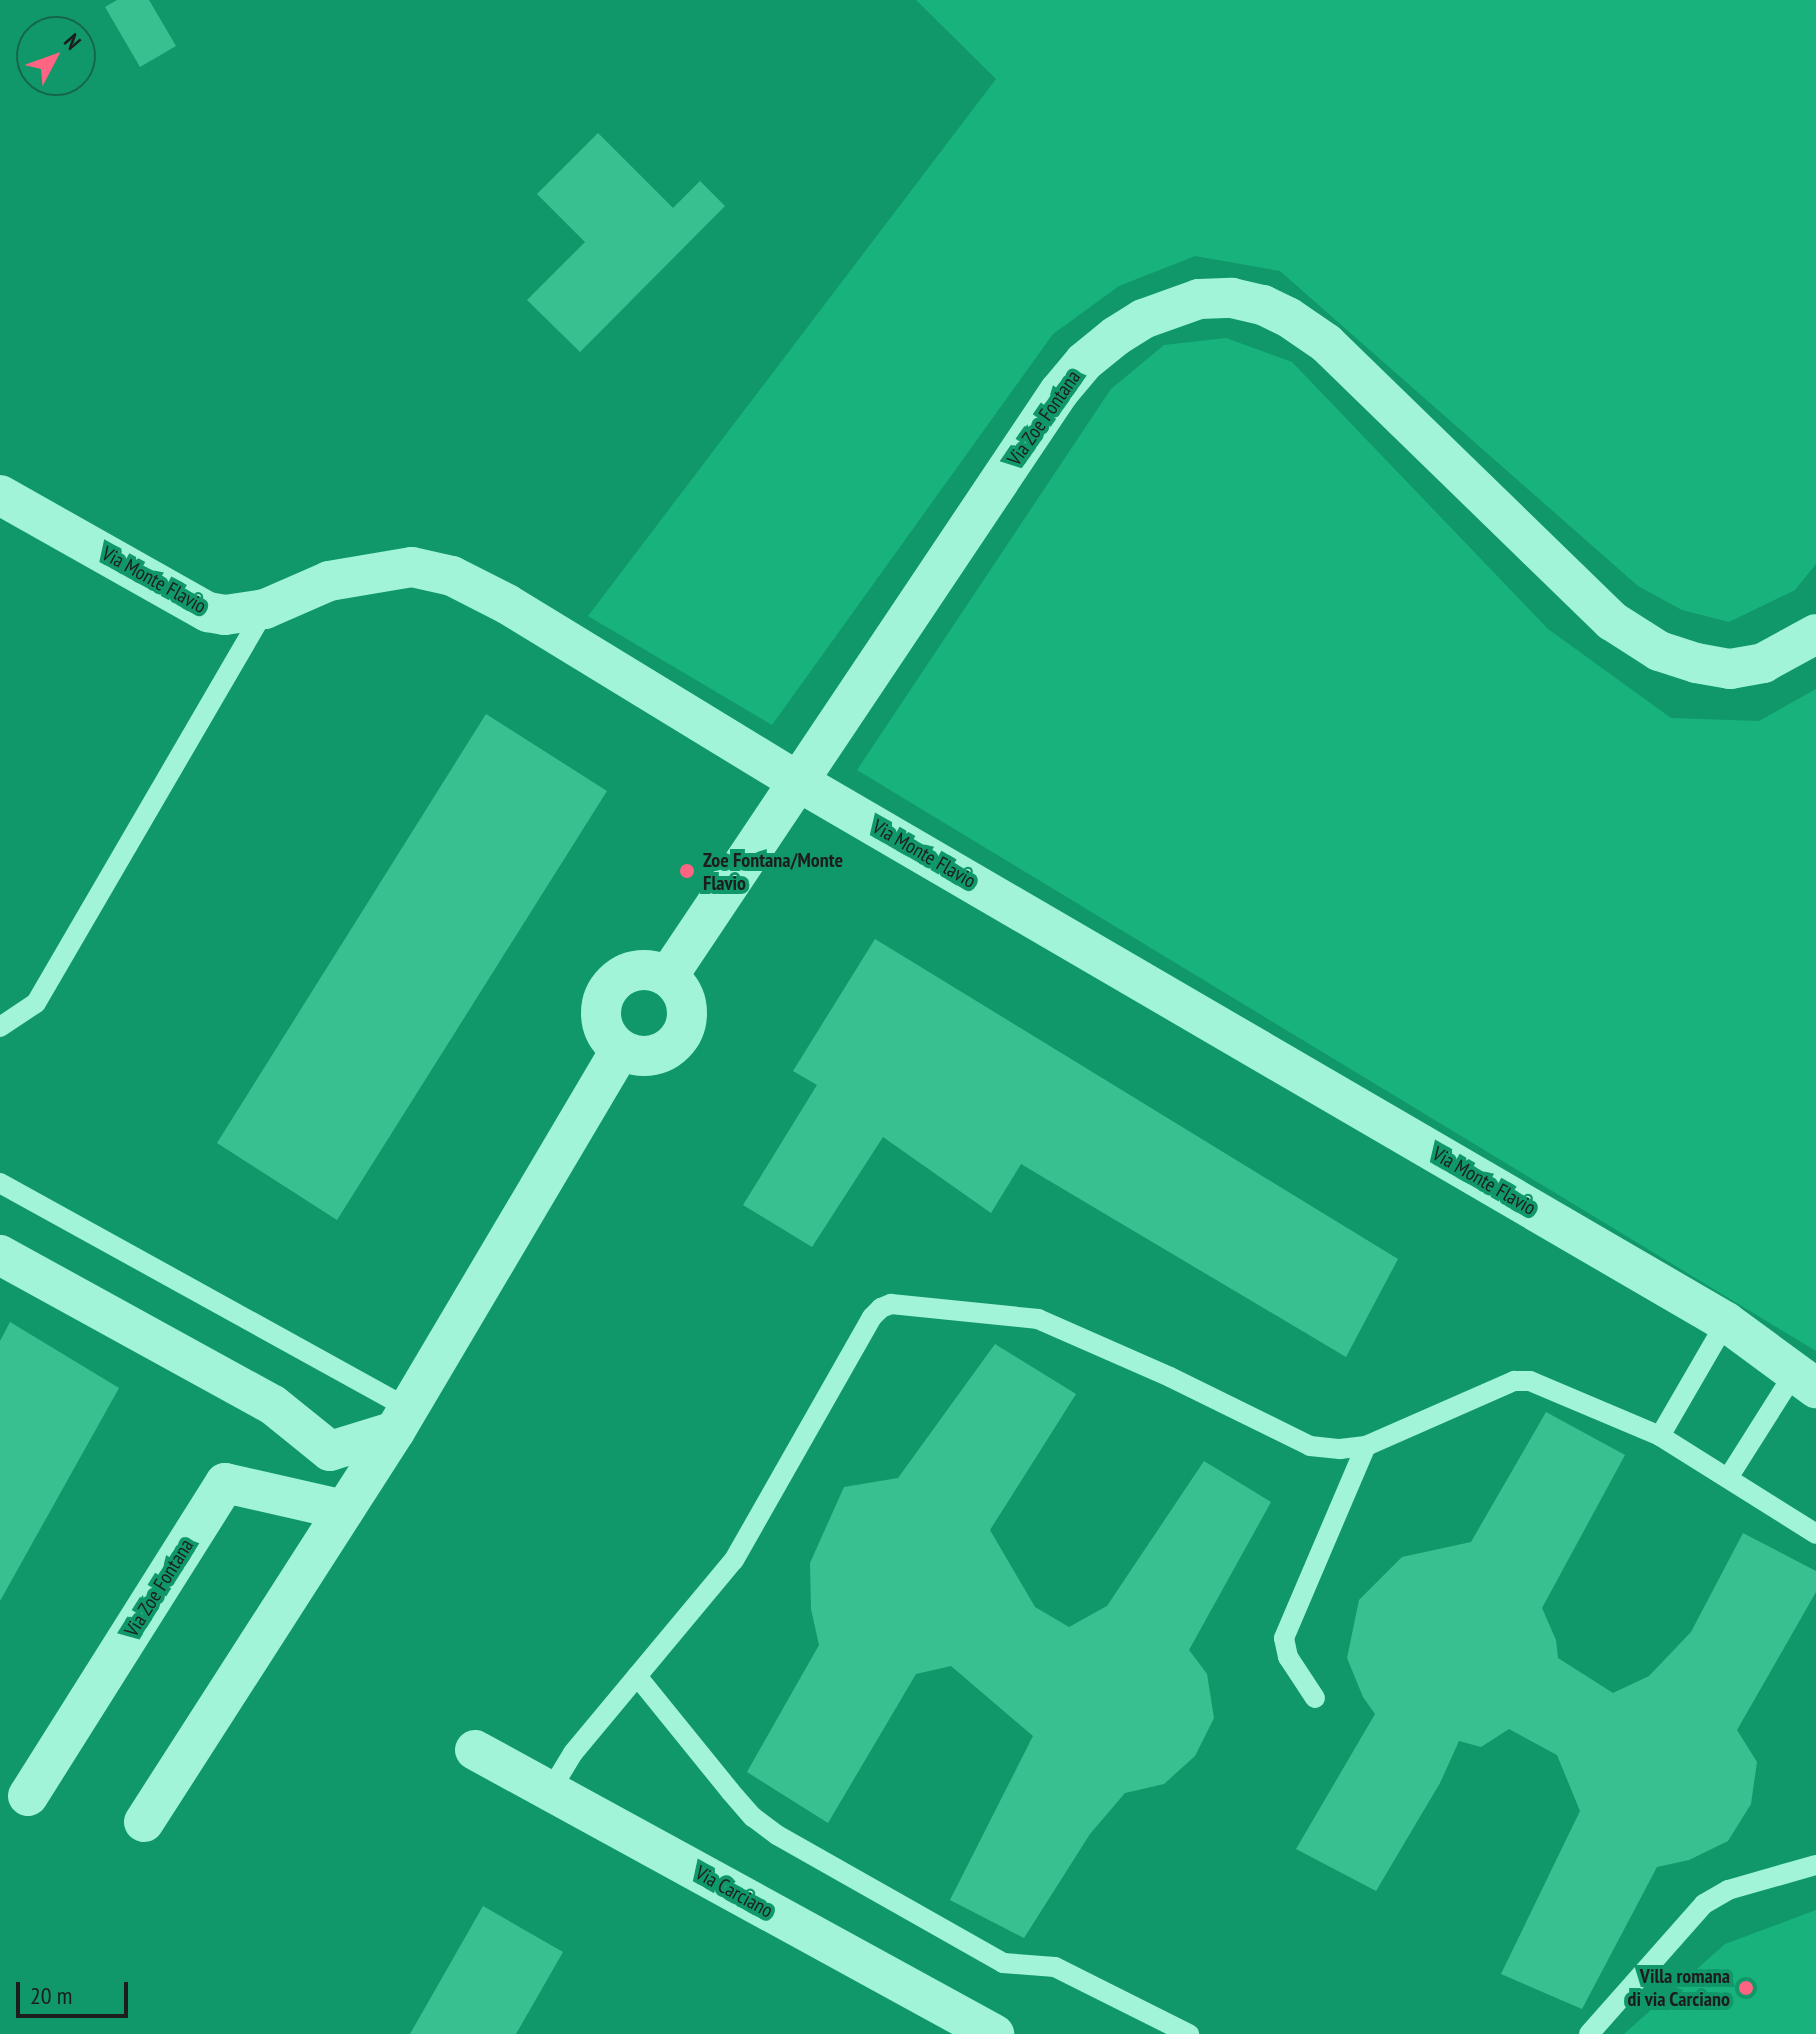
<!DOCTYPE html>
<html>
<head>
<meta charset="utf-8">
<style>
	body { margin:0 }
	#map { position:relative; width:1816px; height:2034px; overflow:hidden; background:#10986a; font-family:"PT Sans Narrow",sans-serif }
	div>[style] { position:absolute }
	.green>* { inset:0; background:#18b27c }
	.building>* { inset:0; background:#39c091 }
	.service>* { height:20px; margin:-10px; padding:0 10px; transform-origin:10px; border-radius:10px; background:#a1f4d7 }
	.minor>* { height:40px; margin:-20px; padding:0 20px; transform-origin:20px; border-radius:20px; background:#a1f4d7 }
	.minor>.ring { margin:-20px; padding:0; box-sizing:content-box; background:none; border:40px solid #a1f4d7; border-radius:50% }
	.dots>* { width:22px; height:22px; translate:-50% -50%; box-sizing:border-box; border:4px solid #10986a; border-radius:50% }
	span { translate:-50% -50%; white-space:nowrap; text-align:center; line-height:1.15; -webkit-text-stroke:8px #10986a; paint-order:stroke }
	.street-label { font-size:20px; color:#1d1d1d }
	.poi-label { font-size:20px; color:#1d1d1d; font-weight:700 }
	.left { translate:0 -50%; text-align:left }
	.right { translate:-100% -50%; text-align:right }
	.north { position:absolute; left:16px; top:16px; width:80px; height:80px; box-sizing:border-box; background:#10986a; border:2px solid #15674b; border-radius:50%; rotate:49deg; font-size:22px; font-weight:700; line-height:32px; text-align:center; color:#1d1d1d }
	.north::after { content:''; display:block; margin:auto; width:28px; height:36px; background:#ff6482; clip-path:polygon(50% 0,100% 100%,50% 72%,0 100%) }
	.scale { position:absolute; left:16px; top:1982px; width:112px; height:36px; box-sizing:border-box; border:4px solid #1d1d1d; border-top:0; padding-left:10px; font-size:24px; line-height:28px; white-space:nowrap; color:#1d1d1d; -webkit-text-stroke:6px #10986a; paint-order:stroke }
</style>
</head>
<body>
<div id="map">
	<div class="green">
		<div style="clip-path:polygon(916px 0,1816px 0,1816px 564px,1795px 590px,1729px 622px,1682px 610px,1638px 586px,1280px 271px,1195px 256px,1119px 286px,1053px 334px,772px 725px,588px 616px,996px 79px)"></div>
		<div style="clip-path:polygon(1226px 338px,1292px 362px,1548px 629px,1671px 718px,1759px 721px,1816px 689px,1816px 1351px,857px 770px,1111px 389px,1164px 345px)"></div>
		<div style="clip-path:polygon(1816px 1910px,1816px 2034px,1624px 2034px,1725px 1944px)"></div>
	</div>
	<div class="building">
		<div style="clip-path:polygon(117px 0,149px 0,176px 46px,140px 67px,105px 7px)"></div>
		<div style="clip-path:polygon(598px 133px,673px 208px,700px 181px,725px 206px,580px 352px,527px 300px,585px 242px,537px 194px)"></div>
		<div style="clip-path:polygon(486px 714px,607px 791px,337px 1220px,217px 1143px)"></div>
		<div style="clip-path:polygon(875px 939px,1398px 1259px,1346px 1357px,1021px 1164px,991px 1213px,883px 1137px,812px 1247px,743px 1205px,817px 1085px,793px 1071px)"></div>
		<div style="clip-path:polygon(10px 1322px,119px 1388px,0 1601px,0 1341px)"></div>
		<div style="clip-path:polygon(995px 1344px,1076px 1394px,990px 1530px,1035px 1607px,1069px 1627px,1107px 1606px,1204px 1461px,1271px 1502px,1189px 1650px,1207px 1674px,1214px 1718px,1195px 1756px,1164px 1784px,1125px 1793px,1090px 1834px,1024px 1938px,950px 1900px,1033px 1736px,951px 1666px,916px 1674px,828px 1823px,747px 1772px,819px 1645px,811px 1609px,810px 1563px,844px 1487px,898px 1478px)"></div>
		<div style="clip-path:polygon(1546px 1412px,1625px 1455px,1542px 1608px,1556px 1640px,1558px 1658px,1613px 1693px,1649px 1676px,1691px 1632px,1743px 1533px,1816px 1571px,1816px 1592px,1737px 1730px,1757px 1762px,1751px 1804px,1728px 1841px,1689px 1860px,1657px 1867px,1582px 2009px,1501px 1974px,1580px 1811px,1557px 1755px,1509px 1729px,1481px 1747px,1459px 1741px,1440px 1783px,1376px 1891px,1296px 1849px,1375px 1714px,1363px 1697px,1347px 1658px,1359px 1600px,1402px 1557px,1471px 1542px)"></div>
		<div style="clip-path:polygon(483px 1906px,563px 1952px,516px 2034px,410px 2034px)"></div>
	</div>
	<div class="service">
		<div style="left:0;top:1027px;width:43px;rotate:-33.7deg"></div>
		<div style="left:36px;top:1003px;width:456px;rotate:-59.8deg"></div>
		<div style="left:0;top:1183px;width:467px;rotate:28.9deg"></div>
		<div style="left:1660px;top:1436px;width:132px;rotate:-59.9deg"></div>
		<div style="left:1728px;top:1478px;width:125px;rotate:-57.7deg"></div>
		<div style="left:637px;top:1676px;width:148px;rotate:51deg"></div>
		<div style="left:730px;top:1791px;width:35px;rotate:49deg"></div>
		<div style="left:753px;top:1817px;width:30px;rotate:37deg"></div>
		<div style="left:777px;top:1835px;width:260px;rotate:29.5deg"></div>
		<div style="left:1003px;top:1963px;width:52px;rotate:4.4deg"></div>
		<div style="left:1055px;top:1967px;width:150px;rotate:26.6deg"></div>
		<div style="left:1315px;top:1698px;width:49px;rotate:-123.4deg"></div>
		<div style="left:1288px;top:1657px;width:19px;rotate:-102deg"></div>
		<div style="left:1284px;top:1638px;width:209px;rotate:-66.9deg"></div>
		<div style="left:550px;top:1791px;width:44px;rotate:-58.8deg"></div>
		<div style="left:573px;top:1753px;width:251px;rotate:-50.2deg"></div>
		<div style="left:734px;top:1560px;width:279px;rotate:-60.4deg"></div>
		<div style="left:872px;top:1317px;width:13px;rotate:-45deg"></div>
		<div style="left:881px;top:1308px;width:11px;rotate:-22deg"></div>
		<div style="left:891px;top:1304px;width:148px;rotate:5.8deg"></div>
		<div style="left:1038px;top:1319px;width:144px;rotate:23.7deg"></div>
		<div style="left:1170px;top:1377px;width:156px;rotate:26.2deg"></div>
		<div style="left:1310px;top:1446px;width:30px;rotate:6deg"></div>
		<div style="left:1340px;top:1449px;width:26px;rotate:-7deg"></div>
		<div style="left:1366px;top:1446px;width:162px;rotate:-23.7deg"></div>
		<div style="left:1514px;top:1381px;width:16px"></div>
		<div style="left:1530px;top:1381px;width:141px;rotate:22.9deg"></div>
		<div style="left:1660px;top:1436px;width:184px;rotate:32.1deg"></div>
		<div style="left:1589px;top:2034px;width:174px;rotate:-48.5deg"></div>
		<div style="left:1704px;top:1904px;width:28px;rotate:-30deg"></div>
		<div style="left:1728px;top:1890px;width:91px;rotate:-15.9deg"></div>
	</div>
	<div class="minor">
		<div style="left:0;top:495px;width:239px;rotate:29.4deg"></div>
		<div style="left:208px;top:612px;width:17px;rotate:10deg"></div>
		<div style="left:225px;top:615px;width:40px;rotate:-8.5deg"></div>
		<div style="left:265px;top:609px;width:70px;rotate:-23.6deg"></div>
		<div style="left:329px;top:581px;width:84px;rotate:-9.6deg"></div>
		<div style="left:412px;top:567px;width:41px;rotate:12.7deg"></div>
		<div style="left:452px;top:576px;width:62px;rotate:27deg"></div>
		<div style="left:507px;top:604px;width:342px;rotate:31.4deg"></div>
		<div style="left:799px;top:782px;width:1073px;rotate:30.22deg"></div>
		<div style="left:1726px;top:1322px;width:112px;rotate:36.3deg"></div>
		<div class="ring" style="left:601px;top:970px;width:46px;height:46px"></div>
		<div style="left:668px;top:976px;width:703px;rotate:-56.2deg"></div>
		<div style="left:1059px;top:392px;width:39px;rotate:-50deg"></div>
		<div style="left:1084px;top:362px;width:41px;rotate:-39.1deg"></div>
		<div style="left:1116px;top:336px;width:32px;rotate:-32deg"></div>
		<div style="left:1143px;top:319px;width:59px;rotate:-19.7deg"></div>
		<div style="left:1199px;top:299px;width:33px;rotate:-2deg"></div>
		<div style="left:1232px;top:298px;width:32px;rotate:13deg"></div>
		<div style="left:1263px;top:305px;width:28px;rotate:26deg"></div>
		<div style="left:1288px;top:317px;width:46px;rotate:34.4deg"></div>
		<div style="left:1326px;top:343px;width:399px;rotate:44.2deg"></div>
		<div style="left:1612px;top:621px;width:56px;rotate:32.6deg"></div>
		<div style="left:1659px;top:651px;width:39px;rotate:18deg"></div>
		<div style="left:1696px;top:663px;width:35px;rotate:10deg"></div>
		<div style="left:1730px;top:669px;width:34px;rotate:-10deg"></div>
		<div style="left:1763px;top:663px;width:60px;rotate:-28.7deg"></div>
		<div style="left:0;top:1255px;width:311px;rotate:28.8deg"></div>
		<div style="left:273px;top:1405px;width:73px;rotate:38.9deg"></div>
		<div style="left:330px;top:1451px;width:68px;rotate:-17.1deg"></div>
		<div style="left:395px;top:1431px;width:442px;rotate:-59.4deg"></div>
		<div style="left:475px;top:1750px;width:592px;rotate:28.69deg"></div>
		<div style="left:28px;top:1796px;width:370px;rotate:-57.8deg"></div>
		<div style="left:225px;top:1483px;width:122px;rotate:12.8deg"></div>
		<div style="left:144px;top:1822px;width:465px;rotate:-57.3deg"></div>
	</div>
	<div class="dots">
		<div style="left:687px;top:871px;background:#ff6482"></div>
		<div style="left:1746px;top:1988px;background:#ff6482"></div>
	</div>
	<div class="street-label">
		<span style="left:1044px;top:418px;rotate:-55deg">Via Zoe Fontana</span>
		<span style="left:154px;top:580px;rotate:29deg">Via Monte Flavio</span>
		<span style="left:924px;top:854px;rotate:30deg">Via Monte Flavio</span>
		<span style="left:1484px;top:1181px;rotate:30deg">Via Monte Flavio</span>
		<span style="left:159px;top:1588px;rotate:-58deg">Via Zoe Fontana</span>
		<span style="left:734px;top:1892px;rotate:29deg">Via Carciano</span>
	</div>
	<div class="poi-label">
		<span class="left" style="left:703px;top:872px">Zoe Fontana/Monte<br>Flavio</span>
		<span class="right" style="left:1730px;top:1988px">Villa romana<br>di via Carciano</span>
	</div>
	<div class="north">N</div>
	<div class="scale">20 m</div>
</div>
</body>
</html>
